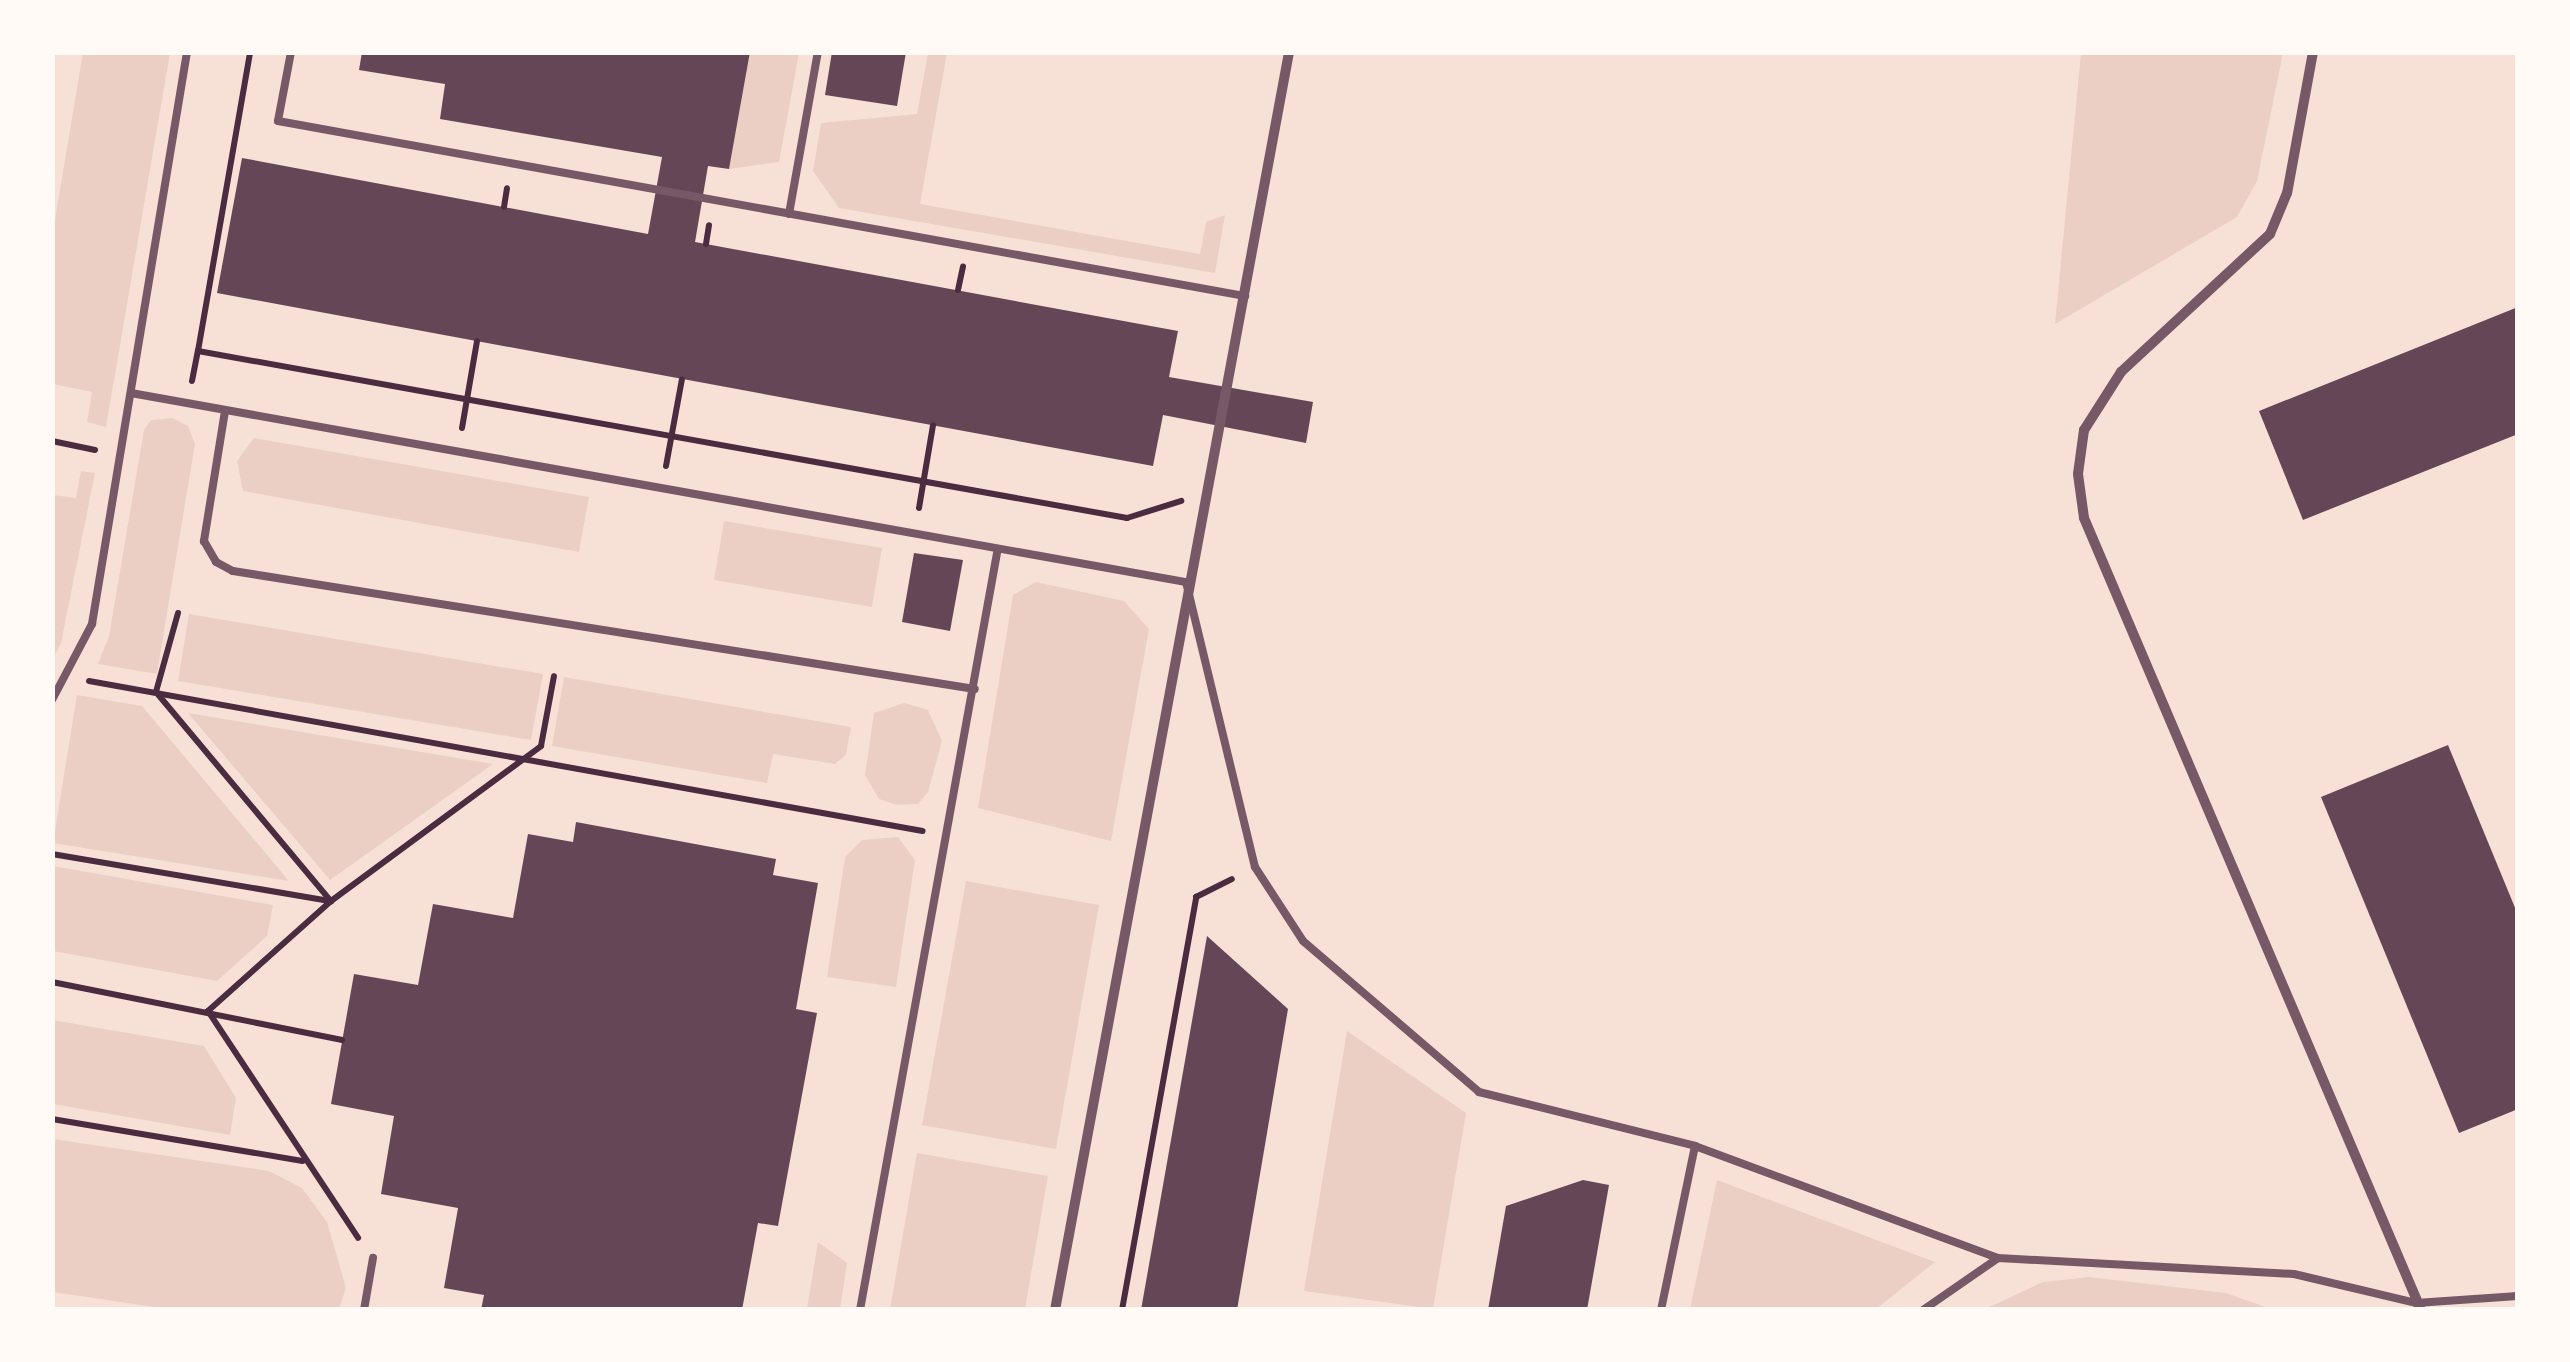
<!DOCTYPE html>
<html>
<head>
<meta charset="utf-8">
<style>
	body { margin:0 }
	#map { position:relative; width:2570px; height:1362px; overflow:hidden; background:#f7e1d7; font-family:Raleway,sans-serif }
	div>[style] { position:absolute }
	.green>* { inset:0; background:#ebcfc5 }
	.building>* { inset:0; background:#644757 }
	.path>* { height:6px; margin:-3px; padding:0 3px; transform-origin:3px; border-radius:3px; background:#4a2c40 }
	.service>* { height:8px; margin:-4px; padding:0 4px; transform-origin:4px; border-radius:4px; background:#755966 }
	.minor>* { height:10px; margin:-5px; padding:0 5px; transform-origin:5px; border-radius:5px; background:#755966 }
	span { translate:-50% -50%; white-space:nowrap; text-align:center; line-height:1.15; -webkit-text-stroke:8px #fffaf5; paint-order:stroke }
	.frame { position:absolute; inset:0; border:55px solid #fffaf5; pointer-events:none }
</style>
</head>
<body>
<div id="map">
	<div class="green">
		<div style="clip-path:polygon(83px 53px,170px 53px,106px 427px,87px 422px,92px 392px,53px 384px,53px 231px)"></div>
		<div style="clip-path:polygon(750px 53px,799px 53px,779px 162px,729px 169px)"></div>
		<div style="clip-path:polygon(928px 53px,947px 53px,920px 204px,1200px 254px,1206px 222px,1225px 215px,1215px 273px,839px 208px,813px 171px,821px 123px,917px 114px)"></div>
		<div style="clip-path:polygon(2081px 53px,2283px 53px,2257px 181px,2237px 217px,2055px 324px)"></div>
		<div style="clip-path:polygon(173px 418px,188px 426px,195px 444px,157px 674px,98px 664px,109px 636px,144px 430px,151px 420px)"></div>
		<div style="clip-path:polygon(254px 438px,589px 497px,579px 552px,243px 491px,237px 461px)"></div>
		<div style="clip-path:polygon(81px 471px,95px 473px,61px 643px,53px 659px,53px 495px,76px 498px)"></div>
		<div style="clip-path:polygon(724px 521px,882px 548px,872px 607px,714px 580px)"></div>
		<div style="clip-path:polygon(1036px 582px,1124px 601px,1149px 629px,1111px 841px,978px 808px,1013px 595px)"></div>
		<div style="clip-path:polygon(189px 614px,543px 674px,531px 740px,178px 681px)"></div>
		<div style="clip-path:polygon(564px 677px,851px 727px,846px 755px,835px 764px,773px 754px,767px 783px,552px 746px)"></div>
		<div style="clip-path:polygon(77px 695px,142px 706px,289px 881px,53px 843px)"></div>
		<div style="clip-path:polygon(904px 703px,928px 710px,942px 741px,928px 792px,918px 804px,897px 805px,879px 799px,865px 775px,874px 713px)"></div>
		<div style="clip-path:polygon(188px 713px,493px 764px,330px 880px)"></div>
		<div style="clip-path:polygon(898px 837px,915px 860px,896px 987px,827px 977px,845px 857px,862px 840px)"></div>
		<div style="clip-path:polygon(53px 866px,273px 905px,267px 936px,217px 981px,53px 951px)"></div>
		<div style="clip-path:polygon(966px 881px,1099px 905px,1056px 1149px,922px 1125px)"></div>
		<div style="clip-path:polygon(52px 1020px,204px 1046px,236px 1098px,230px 1135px,53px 1104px)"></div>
		<div style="clip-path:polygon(1347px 1031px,1466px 1113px,1433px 1309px,1304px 1291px)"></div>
		<div style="clip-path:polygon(53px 1139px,269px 1171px,302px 1188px,327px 1222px,346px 1288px,339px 1309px,168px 1309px,53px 1292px)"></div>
		<div style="clip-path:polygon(917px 1153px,1048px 1176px,1025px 1309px,890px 1309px)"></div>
		<div style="clip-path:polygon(1717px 1180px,1935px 1262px,1876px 1309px,1690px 1309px)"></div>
		<div style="clip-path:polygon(818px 1242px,847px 1263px,840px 1309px,807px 1309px)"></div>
		<div style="clip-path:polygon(2089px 1277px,2226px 1293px,2271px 1309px,1985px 1309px,2043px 1282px)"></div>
	</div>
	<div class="building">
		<div style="clip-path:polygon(362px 52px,750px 52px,729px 169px,708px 166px,695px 242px,1178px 331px,1169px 377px,1313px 402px,1306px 443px,1163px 415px,1153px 466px,217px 293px,242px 158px,648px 234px,662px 157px,440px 119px,445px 84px,359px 70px)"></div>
		<div style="clip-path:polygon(832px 52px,906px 52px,897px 106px,825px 95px)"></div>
		<div style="clip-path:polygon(2518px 307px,2518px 434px,2303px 520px,2259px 411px)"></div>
		<div style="clip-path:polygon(914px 553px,963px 560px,950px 631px,902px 622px)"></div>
		<div style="clip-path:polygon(2448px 745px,2518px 915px,2518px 1109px,2459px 1133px,2321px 797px)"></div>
		<div style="clip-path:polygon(576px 822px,776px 859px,773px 875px,818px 883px,796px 1009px,817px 1013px,778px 1226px,758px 1223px,742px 1310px,481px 1310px,484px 1295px,444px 1288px,458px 1208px,381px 1194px,394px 1116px,331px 1104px,354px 974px,418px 985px,433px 904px,513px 918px,528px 834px,573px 842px)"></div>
		<div style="clip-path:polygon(1207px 936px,1288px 1009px,1237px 1310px,1141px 1310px)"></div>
		<div style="clip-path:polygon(1583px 1180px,1609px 1185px,1587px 1310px,1488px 1310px,1506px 1206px)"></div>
	</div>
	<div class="path">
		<div style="left:504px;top:207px;width:19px;rotate:-81deg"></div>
		<div style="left:706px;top:244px;width:19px;rotate:-81deg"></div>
		<div style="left:958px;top:290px;width:24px;rotate:-78deg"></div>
		<div style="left:198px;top:351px;width:303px;rotate:-80.1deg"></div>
		<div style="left:192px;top:381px;width:31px;rotate:-79deg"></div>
		<div style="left:198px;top:351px;width:944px;rotate:10.19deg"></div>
		<div style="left:1127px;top:518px;width:57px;rotate:-17.5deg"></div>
		<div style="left:462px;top:428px;width:88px;rotate:-80.2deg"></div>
		<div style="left:52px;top:441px;width:44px;rotate:11.8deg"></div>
		<div style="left:666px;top:466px;width:88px;rotate:-79.6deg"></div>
		<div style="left:919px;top:508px;width:84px;rotate:-80.4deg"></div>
		<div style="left:178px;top:613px;width:82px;rotate:105.6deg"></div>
		<div style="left:156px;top:692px;width:273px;rotate:50.1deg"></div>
		<div style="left:331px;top:901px;width:165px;rotate:138.2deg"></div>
		<div style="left:208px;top:1011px;width:272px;rotate:56.5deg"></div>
		<div style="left:89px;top:681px;width:847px;rotate:10.2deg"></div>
		<div style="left:52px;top:854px;width:283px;rotate:9.6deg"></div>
		<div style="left:331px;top:901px;width:261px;rotate:-36.4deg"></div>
		<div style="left:541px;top:746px;width:71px;rotate:-79.5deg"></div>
		<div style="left:52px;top:982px;width:296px;rotate:11.3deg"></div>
		<div style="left:52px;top:1119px;width:254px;rotate:9.5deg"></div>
		<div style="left:1122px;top:1310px;width:420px;rotate:-79.8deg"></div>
		<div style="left:1196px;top:897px;width:40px;rotate:-26.6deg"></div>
	</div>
	<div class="service">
		<div style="left:291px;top:52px;width:70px;rotate:100.7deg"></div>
		<div style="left:278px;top:121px;width:983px;rotate:10.26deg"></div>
		<div style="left:789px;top:214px;width:165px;rotate:-79.9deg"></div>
		<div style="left:131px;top:393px;width:1072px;rotate:10.16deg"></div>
		<div style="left:1186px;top:582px;width:293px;rotate:76.4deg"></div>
		<div style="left:1255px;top:867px;width:88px;rotate:57deg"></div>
		<div style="left:1303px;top:941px;width:232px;rotate:40.6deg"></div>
		<div style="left:1479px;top:1092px;width:223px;rotate:14deg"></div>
		<div style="left:1695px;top:1146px;width:323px;rotate:20.3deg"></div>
		<div style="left:1998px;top:1258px;width:296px;rotate:3.1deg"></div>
		<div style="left:2294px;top:1274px;width:125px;rotate:13.4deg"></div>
		<div style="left:2416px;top:1303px;width:102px;rotate:-3.9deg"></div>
		<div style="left:225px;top:411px;width:132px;rotate:99.2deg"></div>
		<div style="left:204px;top:541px;width:24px;rotate:60deg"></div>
		<div style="left:216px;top:562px;width:19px;rotate:28deg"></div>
		<div style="left:233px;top:571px;width:751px;rotate:9.04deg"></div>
		<div style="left:52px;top:700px;width:86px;rotate:-62.2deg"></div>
		<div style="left:92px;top:624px;width:580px;rotate:-80.57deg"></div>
		<div style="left:364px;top:1310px;width:53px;rotate:-80.2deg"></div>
		<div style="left:860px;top:1310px;width:769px;rotate:-79.74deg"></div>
		<div style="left:1661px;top:1310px;width:167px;rotate:-78.3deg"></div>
		<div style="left:1923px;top:1310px;width:91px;rotate:-34.7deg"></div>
	</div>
	<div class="minor">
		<div style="left:2313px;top:52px;width:143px;rotate:100.4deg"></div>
		<div style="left:2287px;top:193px;width:44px;rotate:112.5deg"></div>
		<div style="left:2270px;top:234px;width:203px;rotate:137.2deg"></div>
		<div style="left:2121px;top:372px;width:69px;rotate:122.5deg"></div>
		<div style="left:2084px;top:430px;width:44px;rotate:97.8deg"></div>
		<div style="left:2078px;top:474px;width:44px;rotate:82.2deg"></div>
		<div style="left:2084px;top:518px;width:861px;rotate:66.95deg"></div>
		<div style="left:1055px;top:1310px;width:1280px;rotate:-79.46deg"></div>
	</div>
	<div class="frame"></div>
</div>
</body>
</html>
